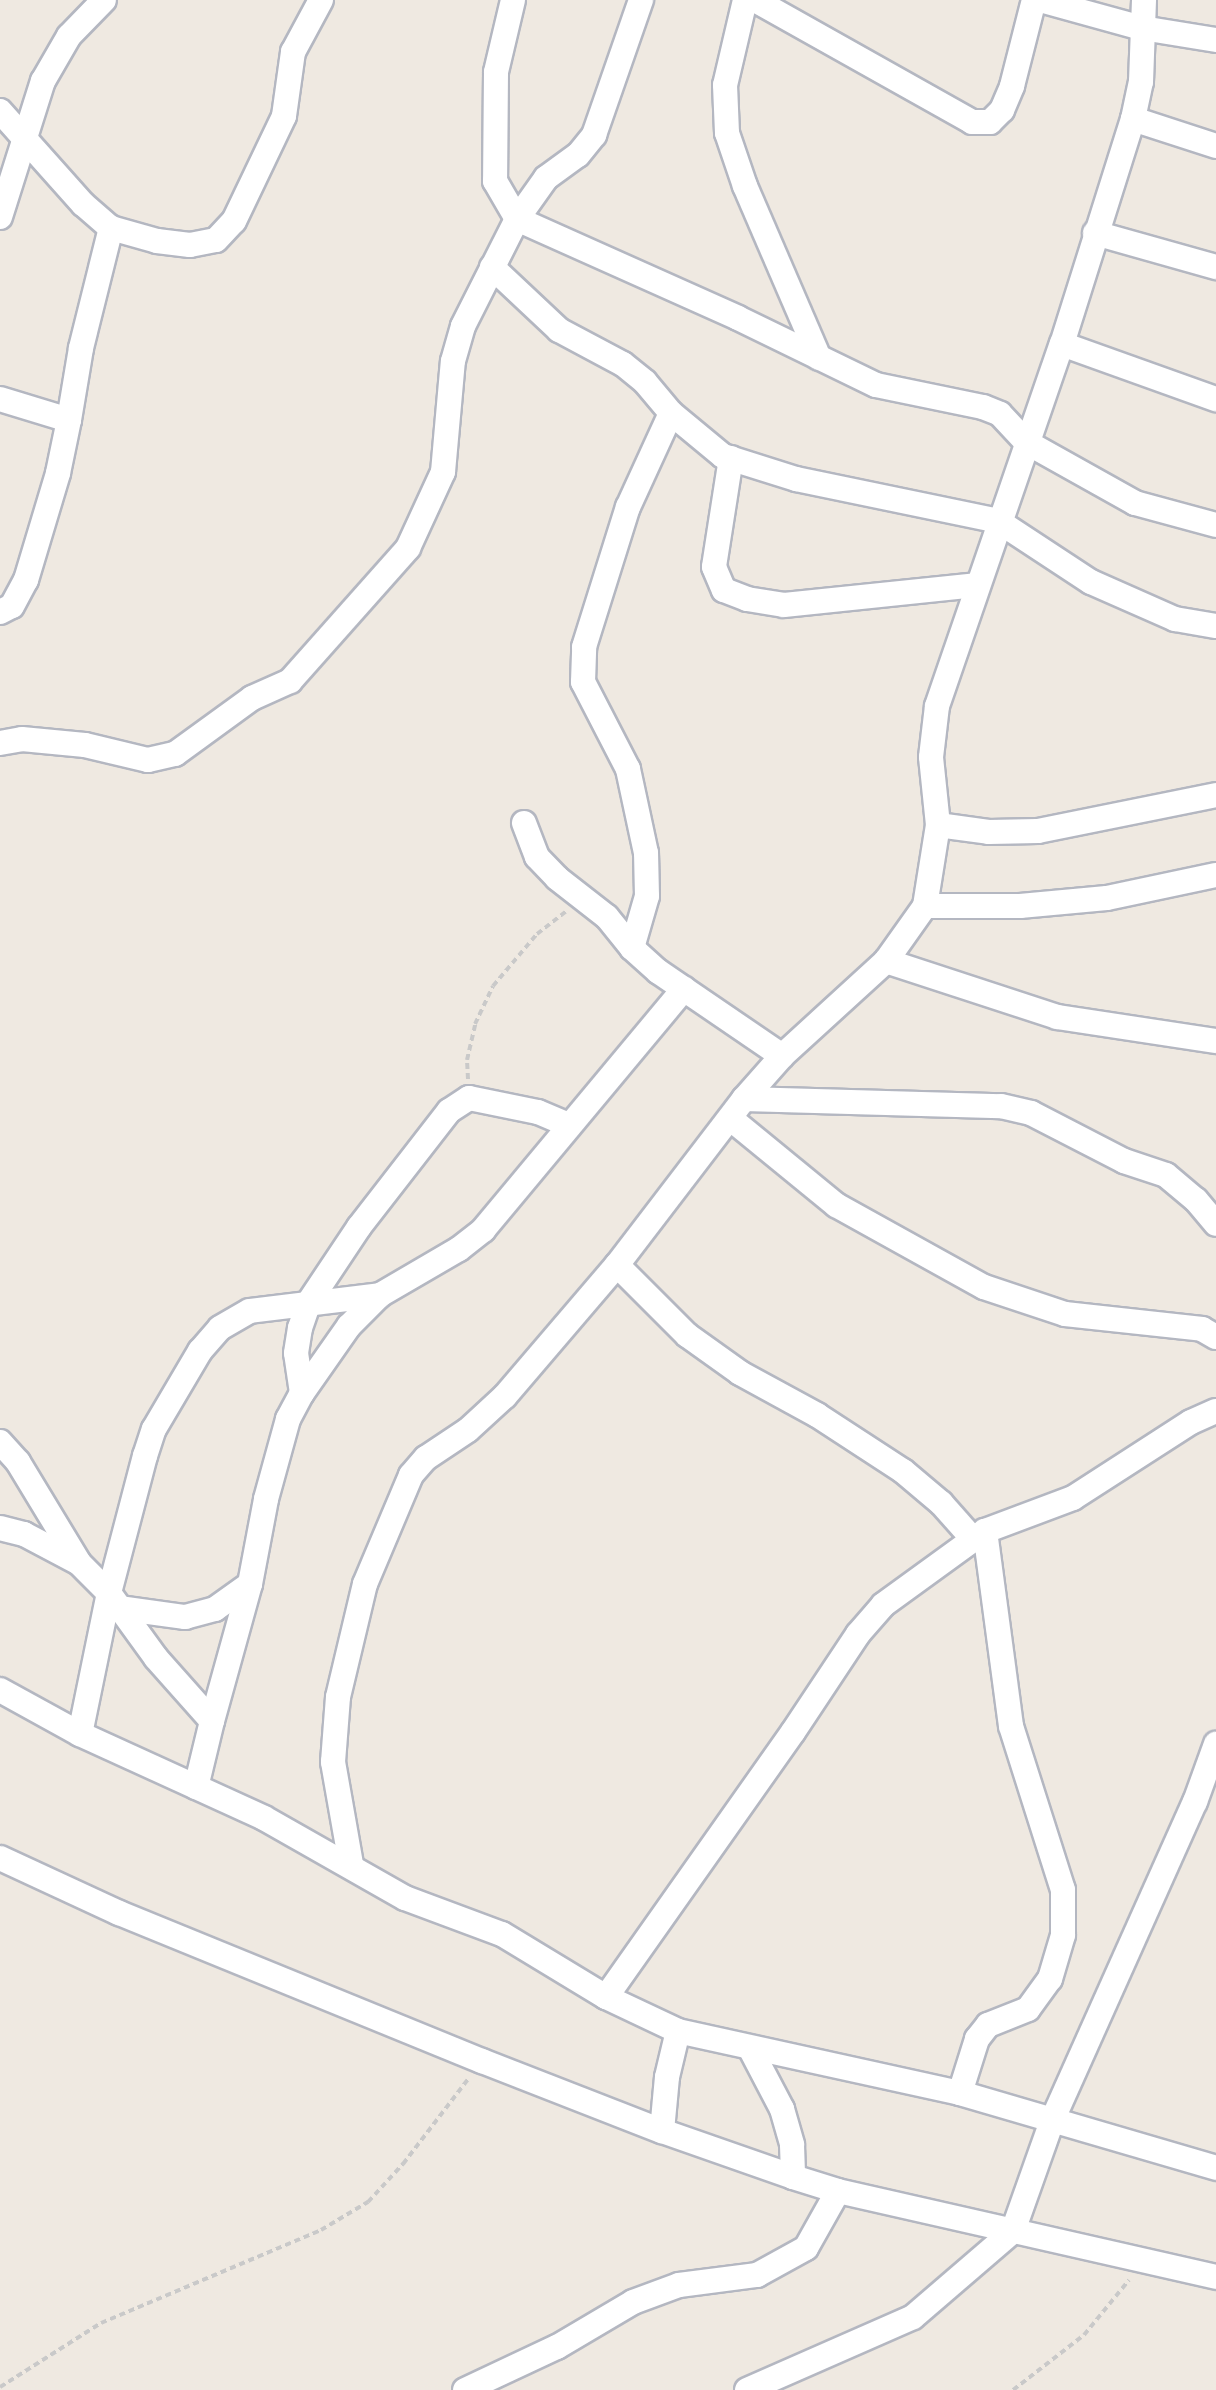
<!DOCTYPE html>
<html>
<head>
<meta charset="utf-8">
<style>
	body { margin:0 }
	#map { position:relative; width:1216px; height:2390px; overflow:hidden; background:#efe9e1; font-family:"IBM Plex Sans",sans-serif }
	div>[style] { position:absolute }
	.path>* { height:4px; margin-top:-2px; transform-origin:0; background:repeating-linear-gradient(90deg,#c9c9c9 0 6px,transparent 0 10px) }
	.roads { filter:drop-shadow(2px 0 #b4b7c1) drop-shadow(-2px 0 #b4b7c1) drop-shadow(0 2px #b4b7c1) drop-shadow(0 -2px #b4b7c1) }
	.street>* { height:24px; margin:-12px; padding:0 12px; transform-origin:12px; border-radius:12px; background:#fff }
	span { translate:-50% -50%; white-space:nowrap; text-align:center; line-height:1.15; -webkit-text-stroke:8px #fff; paint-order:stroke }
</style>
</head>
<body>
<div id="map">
	<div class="path">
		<div style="left:468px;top:1079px;width:19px;rotate:-93deg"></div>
		<div style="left:467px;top:1060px;width:37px;rotate:-77deg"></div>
		<div style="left:475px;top:1024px;width:42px;rotate:-64.7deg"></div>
		<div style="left:493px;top:986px;width:68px;rotate:-49.8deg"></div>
		<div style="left:537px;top:934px;width:37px;rotate:-38deg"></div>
		<div style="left:0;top:2387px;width:120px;rotate:-32.4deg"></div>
		<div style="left:101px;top:2323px;width:239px;rotate:-22.9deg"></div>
		<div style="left:321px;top:2230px;width:55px;rotate:-30.8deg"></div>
		<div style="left:368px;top:2202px;width:52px;rotate:-47.4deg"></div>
		<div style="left:403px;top:2164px;width:108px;rotate:-52.5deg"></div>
		<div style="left:1013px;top:2390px;width:90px;rotate:-37.8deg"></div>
		<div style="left:1084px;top:2335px;width:71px;rotate:-50.7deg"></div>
	</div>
	<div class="roads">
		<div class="street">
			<div style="left:513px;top:0;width:74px;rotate:103.3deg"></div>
			<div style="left:496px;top:72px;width:109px;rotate:90.5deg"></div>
			<div style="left:495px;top:181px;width:44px;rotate:59.9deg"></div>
			<div style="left:517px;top:219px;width:242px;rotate:24.1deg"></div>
			<div style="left:738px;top:318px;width:153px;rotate:25.9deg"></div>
			<div style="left:876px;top:385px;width:109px;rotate:11.6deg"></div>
			<div style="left:983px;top:407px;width:18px;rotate:22deg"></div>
			<div style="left:1000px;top:414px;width:38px;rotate:47deg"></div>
			<div style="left:1026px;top:442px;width:125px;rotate:29.2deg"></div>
			<div style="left:1135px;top:503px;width:84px;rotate:15.2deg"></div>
			<div style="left:745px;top:0;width:87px;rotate:103.2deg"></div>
			<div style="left:725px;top:85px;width:48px;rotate:87.6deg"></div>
			<div style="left:727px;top:133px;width:56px;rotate:71.2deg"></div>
			<div style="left:745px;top:186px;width:187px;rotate:66.7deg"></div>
			<div style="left:755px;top:0;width:249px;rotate:29.3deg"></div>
			<div style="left:972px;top:122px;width:18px"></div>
			<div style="left:990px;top:122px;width:17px;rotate:-45deg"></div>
			<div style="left:1002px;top:110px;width:26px;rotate:-67deg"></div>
			<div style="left:1012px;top:86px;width:89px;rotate:-75.7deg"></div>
			<div style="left:1040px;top:0;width:106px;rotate:15.4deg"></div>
			<div style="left:1142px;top:28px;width:75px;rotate:9.2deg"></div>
			<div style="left:0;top:111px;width:125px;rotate:48.3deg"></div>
			<div style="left:83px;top:204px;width:37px;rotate:41deg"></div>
			<div style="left:111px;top:228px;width:48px;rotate:15.8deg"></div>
			<div style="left:157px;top:241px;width:33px;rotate:7deg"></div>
			<div style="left:190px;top:245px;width:26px;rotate:-11deg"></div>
			<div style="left:216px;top:240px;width:26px;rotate:-47deg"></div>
			<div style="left:234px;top:221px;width:116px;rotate:-64.5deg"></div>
			<div style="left:284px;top:116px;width:65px;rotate:-82deg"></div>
			<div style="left:293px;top:52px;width:59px;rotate:-61.7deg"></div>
			<div style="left:1133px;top:119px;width:87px;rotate:18deg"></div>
			<div style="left:0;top:217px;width:143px;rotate:-72.5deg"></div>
			<div style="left:43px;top:81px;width:52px;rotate:-60deg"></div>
			<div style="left:69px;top:36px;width:50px;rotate:-45.8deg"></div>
			<div style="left:1095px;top:233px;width:126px;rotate:15.7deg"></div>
			<div style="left:492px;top:267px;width:92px;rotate:43.2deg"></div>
			<div style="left:559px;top:330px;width:72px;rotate:28deg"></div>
			<div style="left:623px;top:364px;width:28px;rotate:39deg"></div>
			<div style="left:645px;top:382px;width:40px;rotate:50deg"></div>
			<div style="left:671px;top:413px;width:67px;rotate:39.6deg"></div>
			<div style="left:723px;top:456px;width:77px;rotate:17.5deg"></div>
			<div style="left:796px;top:479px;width:206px;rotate:11.7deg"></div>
			<div style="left:998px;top:521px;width:111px;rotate:33.3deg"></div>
			<div style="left:1091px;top:582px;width:92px;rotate:23.8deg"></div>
			<div style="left:1175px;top:619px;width:42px;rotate:9.7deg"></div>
			<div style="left:1062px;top:344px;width:164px;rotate:19.7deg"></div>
			<div style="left:0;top:399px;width:72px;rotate:16.9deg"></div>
			<div style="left:69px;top:420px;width:73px;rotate:-80.5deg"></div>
			<div style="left:81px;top:348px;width:124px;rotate:-76deg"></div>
			<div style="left:731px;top:458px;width:110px;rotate:98.9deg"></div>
			<div style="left:714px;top:567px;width:25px;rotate:67deg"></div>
			<div style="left:724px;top:590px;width:25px;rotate:21deg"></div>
			<div style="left:747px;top:599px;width:37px;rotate:9deg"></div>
			<div style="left:784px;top:605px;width:193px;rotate:-5.9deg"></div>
			<div style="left:0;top:612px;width:13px;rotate:-27deg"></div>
			<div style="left:12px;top:606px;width:30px;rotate:-62deg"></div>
			<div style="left:26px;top:580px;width:112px;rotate:-73.3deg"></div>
			<div style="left:58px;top:473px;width:54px;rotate:-78.3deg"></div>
			<div style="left:0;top:743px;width:22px;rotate:-10deg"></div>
			<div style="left:22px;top:739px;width:63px;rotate:5.4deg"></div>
			<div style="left:85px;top:745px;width:65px;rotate:13.4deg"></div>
			<div style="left:148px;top:760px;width:28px;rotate:-13deg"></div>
			<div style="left:175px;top:754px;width:95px;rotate:-36deg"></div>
			<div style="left:252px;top:698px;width:42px;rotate:-24.1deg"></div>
			<div style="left:290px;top:681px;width:178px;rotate:-48.4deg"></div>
			<div style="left:408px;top:548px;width:84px;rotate:-65.3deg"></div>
			<div style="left:443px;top:472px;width:111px;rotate:-84.9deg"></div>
			<div style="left:453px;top:361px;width:36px;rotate:-74deg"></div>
			<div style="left:463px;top:326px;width:120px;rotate:-63.2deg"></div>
			<div style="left:517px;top:219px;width:50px;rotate:-54.7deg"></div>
			<div style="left:546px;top:178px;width:39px;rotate:-36deg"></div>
			<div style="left:578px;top:155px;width:26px;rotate:-51deg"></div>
			<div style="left:594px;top:135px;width:143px;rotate:-70.8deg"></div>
			<div style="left:524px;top:823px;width:36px;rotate:69deg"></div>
			<div style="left:537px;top:857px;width:29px;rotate:46deg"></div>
			<div style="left:557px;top:878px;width:63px;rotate:38deg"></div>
			<div style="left:607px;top:917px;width:40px;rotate:51deg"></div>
			<div style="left:632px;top:948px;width:36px;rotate:42deg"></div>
			<div style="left:659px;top:972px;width:149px;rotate:34.3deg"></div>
			<div style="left:938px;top:825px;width:51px;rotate:7.8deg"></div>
			<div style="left:989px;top:832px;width:49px;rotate:-1.2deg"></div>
			<div style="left:1038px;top:831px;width:182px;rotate:-11.4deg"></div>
			<div style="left:925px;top:906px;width:95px"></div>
			<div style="left:1020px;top:906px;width:87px;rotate:-5.3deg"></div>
			<div style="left:1107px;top:898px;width:111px;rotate:-11.9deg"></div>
			<div style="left:632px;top:948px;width:54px;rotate:-73.9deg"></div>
			<div style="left:647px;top:896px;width:43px;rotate:-91.3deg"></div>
			<div style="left:646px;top:853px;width:86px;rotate:-102.1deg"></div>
			<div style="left:628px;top:769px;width:98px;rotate:-117.3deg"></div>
			<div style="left:583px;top:682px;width:35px;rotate:-88deg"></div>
			<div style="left:584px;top:647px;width:147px;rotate:-72.6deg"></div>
			<div style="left:628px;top:507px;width:103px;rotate:-65.4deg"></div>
			<div style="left:886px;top:961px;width:180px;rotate:18.1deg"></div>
			<div style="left:1057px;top:1017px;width:161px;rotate:8.6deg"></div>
			<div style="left:744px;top:1099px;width:257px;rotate:1.6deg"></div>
			<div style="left:1001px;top:1106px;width:31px;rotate:13deg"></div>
			<div style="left:1031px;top:1113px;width:105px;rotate:27.3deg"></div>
			<div style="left:1124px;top:1161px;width:44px;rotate:18.4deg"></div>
			<div style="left:1166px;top:1175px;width:39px;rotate:40deg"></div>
			<div style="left:1196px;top:1200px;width:31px;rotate:50deg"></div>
			<div style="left:731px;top:1119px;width:136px;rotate:39.3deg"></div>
			<div style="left:836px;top:1205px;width:169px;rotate:29deg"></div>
			<div style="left:984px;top:1287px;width:85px;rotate:18.4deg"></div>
			<div style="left:1065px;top:1314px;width:138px;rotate:6.2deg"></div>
			<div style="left:1202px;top:1329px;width:16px;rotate:30deg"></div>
			<div style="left:617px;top:1265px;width:99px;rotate:45deg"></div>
			<div style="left:687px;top:1335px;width:65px;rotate:35.6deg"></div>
			<div style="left:740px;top:1373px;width:88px;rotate:28.6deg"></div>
			<div style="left:817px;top:1415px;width:103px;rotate:33.1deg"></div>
			<div style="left:903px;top:1471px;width:50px;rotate:40.1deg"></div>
			<div style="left:941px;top:1503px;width:48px;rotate:48.4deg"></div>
			<div style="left:302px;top:1393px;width:40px;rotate:-98.5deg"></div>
			<div style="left:296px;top:1353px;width:25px;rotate:-81deg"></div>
			<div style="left:300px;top:1328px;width:28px;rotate:-71deg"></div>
			<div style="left:309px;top:1302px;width:90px;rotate:-56.3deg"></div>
			<div style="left:359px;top:1227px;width:147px;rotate:-52.2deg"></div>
			<div style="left:449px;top:1111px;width:24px;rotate:-33deg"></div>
			<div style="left:469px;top:1098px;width:70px;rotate:11.5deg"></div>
			<div style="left:538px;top:1112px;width:34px;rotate:23deg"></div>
			<div style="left:0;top:1442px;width:27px;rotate:48deg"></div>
			<div style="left:18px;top:1462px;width:116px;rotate:58.8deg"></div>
			<div style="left:0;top:1528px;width:25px;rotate:14deg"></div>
			<div style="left:24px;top:1534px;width:62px;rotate:27.8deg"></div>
			<div style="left:79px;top:1563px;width:42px;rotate:45deg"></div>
			<div style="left:109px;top:1593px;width:80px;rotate:54.1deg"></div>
			<div style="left:156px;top:1658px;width:84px;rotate:48.4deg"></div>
			<div style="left:212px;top:1721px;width:68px;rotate:103.6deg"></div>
			<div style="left:119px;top:1608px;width:67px;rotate:7.8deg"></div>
			<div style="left:185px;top:1617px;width:31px;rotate:-15deg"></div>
			<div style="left:215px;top:1609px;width:43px;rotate:-35.5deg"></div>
			<div style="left:0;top:1690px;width:91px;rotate:28.8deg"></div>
			<div style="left:80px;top:1734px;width:202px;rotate:24.5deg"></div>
			<div style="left:264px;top:1818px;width:162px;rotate:29.6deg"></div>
			<div style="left:405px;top:1898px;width:103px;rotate:20.4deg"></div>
			<div style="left:502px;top:1934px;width:122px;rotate:31.2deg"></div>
			<div style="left:606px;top:1997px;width:80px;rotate:25.3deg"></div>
			<div style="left:678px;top:2031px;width:289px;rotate:12.4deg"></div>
			<div style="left:960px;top:2093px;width:267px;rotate:16.3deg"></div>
			<div style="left:212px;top:1721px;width:142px;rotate:-74.5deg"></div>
			<div style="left:250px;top:1584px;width:86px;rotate:-79.3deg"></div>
			<div style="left:266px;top:1499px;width:83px;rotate:-74.6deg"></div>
			<div style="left:288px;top:1419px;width:30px;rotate:-62deg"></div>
			<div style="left:302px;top:1393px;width:82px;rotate:-55deg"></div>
			<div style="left:349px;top:1326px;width:44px;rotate:-45deg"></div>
			<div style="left:380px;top:1295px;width:91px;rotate:-30.2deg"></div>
			<div style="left:459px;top:1249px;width:31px;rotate:-38deg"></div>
			<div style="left:483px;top:1230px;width:314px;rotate:-50.2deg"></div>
			<div style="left:80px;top:1734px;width:144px;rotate:-78.4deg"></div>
			<div style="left:109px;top:1593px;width:142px;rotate:-75.3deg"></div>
			<div style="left:145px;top:1456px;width:28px;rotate:-72deg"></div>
			<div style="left:154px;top:1429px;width:91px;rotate:-59.5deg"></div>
			<div style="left:200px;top:1351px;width:30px;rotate:-49deg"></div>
			<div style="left:220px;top:1328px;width:34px;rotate:-30deg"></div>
			<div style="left:250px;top:1311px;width:131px;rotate:-7deg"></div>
			<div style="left:0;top:1858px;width:131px;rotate:24.8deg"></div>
			<div style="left:119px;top:1913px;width:392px;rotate:22.2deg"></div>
			<div style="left:482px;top:2061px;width:193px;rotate:21.3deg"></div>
			<div style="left:662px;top:2131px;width:139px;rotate:19.3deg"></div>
			<div style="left:793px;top:2177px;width:47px;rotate:17.3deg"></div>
			<div style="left:838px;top:2191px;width:388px;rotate:12.8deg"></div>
			<div style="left:351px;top:1864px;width:104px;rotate:-100deg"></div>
			<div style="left:333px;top:1762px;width:65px;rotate:-85.6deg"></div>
			<div style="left:338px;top:1697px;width:116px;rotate:-76.6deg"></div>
			<div style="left:365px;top:1584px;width:118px;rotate:-67.1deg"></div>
			<div style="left:411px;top:1475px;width:23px;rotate:-49deg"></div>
			<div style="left:426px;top:1458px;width:50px;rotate:-33.7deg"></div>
			<div style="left:468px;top:1430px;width:50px;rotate:-42.6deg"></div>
			<div style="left:505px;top:1396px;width:172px;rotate:-49.5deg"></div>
			<div style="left:617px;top:1265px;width:209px;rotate:-52.6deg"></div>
			<div style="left:744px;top:1099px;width:57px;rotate:-48.5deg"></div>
			<div style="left:782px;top:1056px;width:141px;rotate:-42.4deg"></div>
			<div style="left:886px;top:961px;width:67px;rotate:-54.7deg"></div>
			<div style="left:925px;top:906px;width:82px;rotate:-80.9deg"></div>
			<div style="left:938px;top:825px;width:68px;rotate:-95.9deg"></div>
			<div style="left:931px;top:757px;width:51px;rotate:-83.3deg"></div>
			<div style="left:937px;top:706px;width:383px;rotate:-71deg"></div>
			<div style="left:1062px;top:344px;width:236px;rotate:-72.5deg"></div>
			<div style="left:1133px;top:119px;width:38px;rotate:-78deg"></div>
			<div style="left:1141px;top:82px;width:82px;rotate:-87.9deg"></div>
			<div style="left:606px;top:1997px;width:324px;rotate:-54.8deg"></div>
			<div style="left:793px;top:1732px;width:118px;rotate:-56.4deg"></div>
			<div style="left:858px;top:1634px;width:38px;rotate:-49deg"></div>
			<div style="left:883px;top:1605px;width:126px;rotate:-36deg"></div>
			<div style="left:985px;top:1531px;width:94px;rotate:-20.6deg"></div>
			<div style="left:1073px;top:1498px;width:140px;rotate:-32.8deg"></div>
			<div style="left:1191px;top:1422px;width:27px;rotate:-24deg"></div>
			<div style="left:750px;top:2048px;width:69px;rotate:62.3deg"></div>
			<div style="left:782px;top:2109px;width:37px;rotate:74deg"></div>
			<div style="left:792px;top:2145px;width:32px;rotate:88deg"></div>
			<div style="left:960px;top:2093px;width:57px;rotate:-72.5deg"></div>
			<div style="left:977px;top:2039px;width:18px;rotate:-52deg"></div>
			<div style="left:988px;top:2025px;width:43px;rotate:-21.8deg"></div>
			<div style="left:1028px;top:2009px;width:37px;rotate:-54deg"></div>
			<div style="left:1050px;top:1979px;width:46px;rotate:-73.5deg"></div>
			<div style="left:1063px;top:1935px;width:45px;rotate:-90deg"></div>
			<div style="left:1063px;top:1890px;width:172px;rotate:-107.6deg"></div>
			<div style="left:1011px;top:1726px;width:197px;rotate:-97.6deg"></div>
			<div style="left:662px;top:2131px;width:54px;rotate:-84.7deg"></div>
			<div style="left:667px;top:2077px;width:47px;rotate:-76.6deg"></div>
			<div style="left:465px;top:2390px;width:102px;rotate:-25.1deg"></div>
			<div style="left:557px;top:2347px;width:88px;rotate:-30.6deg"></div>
			<div style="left:633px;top:2302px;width:49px;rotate:-20.3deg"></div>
			<div style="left:679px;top:2285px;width:79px;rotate:-7.3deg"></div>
			<div style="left:757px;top:2275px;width:56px;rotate:-28.9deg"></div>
			<div style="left:806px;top:2248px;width:65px;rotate:-60.7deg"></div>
			<div style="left:747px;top:2390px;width:181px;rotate:-23.7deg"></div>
			<div style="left:913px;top:2317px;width:132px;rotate:-40.7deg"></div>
			<div style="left:1013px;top:2231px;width:117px;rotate:-70.5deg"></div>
			<div style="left:1052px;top:2121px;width:350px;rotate:-65.9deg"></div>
			<div style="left:1195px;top:1802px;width:62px;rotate:-70.1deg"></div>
		</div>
	</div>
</div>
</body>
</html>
